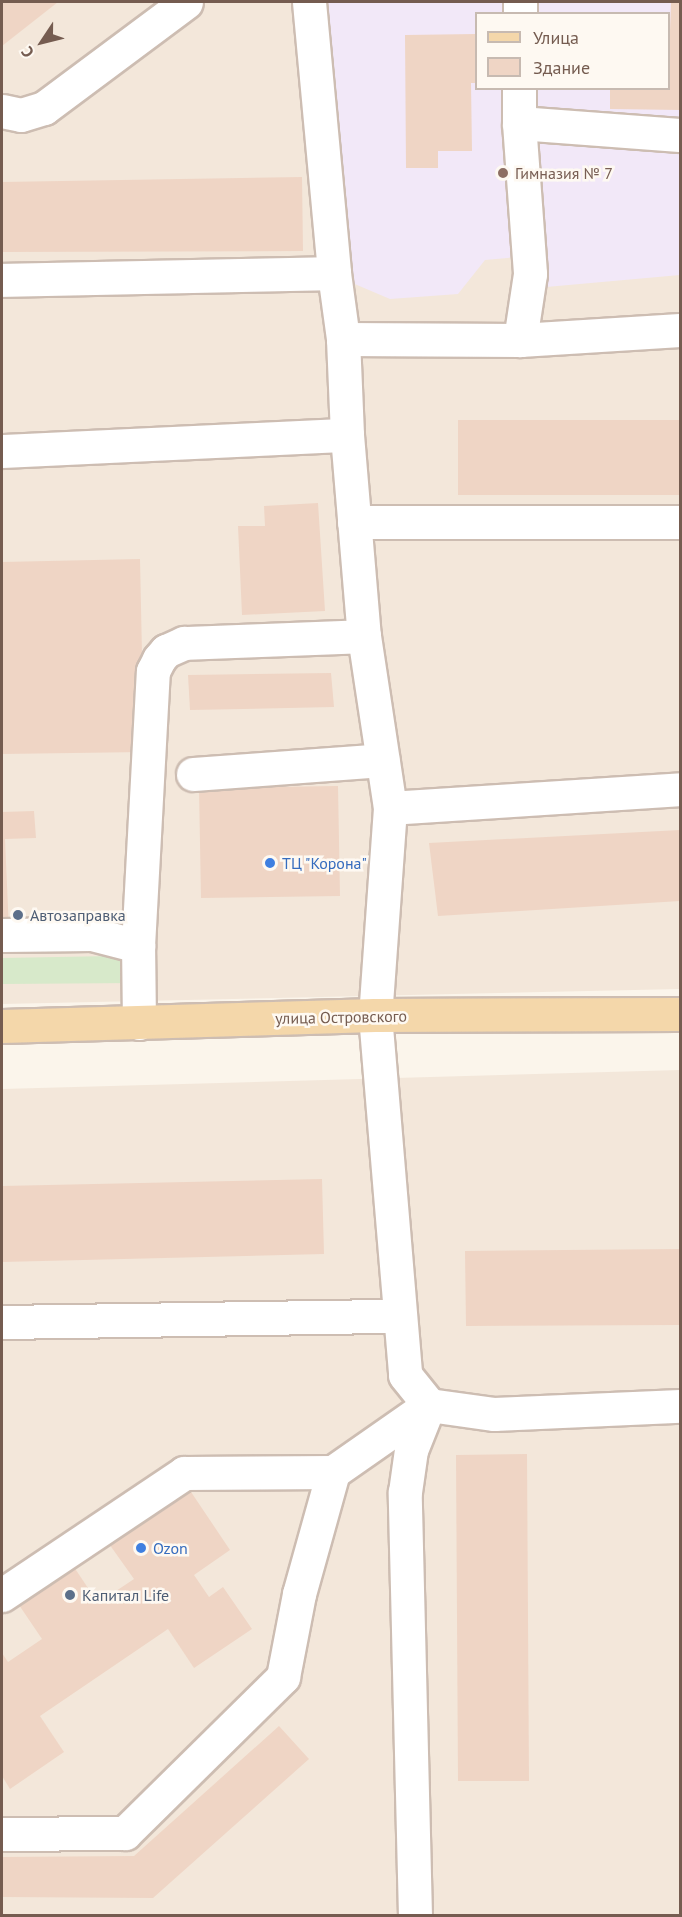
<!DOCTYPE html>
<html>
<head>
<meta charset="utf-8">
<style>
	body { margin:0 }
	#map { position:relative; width:682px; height:1917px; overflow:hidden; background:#fbf5eb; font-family:"PT Sans",sans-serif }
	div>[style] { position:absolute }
	.residential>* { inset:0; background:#f3e7da }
	.education>* { inset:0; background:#f2e8f8 }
	.green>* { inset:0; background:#d7e9ca }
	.building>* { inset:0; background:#efd5c5 }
	.roads { filter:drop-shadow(2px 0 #cdbdb2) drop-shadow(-2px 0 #cdbdb2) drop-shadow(0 2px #cdbdb2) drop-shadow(0 -2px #cdbdb2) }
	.minor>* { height:33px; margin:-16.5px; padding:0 16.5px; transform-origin:16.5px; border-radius:16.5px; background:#fff }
	.major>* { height:33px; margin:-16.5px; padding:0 16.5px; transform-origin:16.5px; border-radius:16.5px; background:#f4d7aa }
	.dots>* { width:16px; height:16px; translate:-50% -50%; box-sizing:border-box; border:3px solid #fef9f2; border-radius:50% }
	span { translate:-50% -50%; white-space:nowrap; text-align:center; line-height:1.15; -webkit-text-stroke:5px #fef9f2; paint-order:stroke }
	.education-label { font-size:16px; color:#785e54 }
	.left { translate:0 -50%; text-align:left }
	.shop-label { font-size:16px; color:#366cbe }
	.service-label { font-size:16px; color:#4e5e75 }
	.street-label { font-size:16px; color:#755c50 }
	.frame { position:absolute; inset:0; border:3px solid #755c50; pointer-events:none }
	.legend { position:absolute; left:475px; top:12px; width:195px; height:78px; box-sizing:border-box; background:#fef9f2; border:2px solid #c7bab1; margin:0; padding:8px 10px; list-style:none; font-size:18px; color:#755c50 }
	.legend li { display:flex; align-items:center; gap:12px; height:30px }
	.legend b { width:30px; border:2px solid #c7bab1 }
	.north { position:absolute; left:12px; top:12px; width:60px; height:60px; -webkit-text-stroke:4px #fef9f2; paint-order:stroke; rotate:235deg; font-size:16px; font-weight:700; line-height:24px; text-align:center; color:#755c50 }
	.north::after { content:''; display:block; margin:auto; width:21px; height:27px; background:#755c50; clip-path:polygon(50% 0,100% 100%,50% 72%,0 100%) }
</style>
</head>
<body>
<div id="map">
	<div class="residential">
		<div style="clip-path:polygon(evenodd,2px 2px,680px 2px,680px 989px,2px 1004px,2px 2px,476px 14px,668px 14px,668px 88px,476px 88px,476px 14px)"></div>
		<div style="clip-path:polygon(680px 1070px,680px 1915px,2px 1915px,2px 1089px)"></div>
	</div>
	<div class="education">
		<div style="clip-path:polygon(evenodd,316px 2px,680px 2px,680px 275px,535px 288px,517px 257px,485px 260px,458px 294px,390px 299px,350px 282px,316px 2px,476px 14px,668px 14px,668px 88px,476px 88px,476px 14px)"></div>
	</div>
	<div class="green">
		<div style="clip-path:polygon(113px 956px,125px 960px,138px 983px,2px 984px,2px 958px)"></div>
	</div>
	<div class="building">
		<div style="clip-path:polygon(2px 2px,58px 2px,2px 46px)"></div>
		<div style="clip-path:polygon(671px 2px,680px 2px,680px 110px,610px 109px,610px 88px,668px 88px)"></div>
		<div style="clip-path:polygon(476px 34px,476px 83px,471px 83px,472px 151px,438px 151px,438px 168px,406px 168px,405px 35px)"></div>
		<div style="clip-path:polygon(302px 177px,303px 251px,2px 252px,2px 182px)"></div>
		<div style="clip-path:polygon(458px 420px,680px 420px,680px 495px,458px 495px)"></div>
		<div style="clip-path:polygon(318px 503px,325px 611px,242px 615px,238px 526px,265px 526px,264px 506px)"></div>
		<div style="clip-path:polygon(140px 559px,144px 752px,2px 754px,2px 562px)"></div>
		<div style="clip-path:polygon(331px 673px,334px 707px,190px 710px,188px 675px)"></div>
		<div style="clip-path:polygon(338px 786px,340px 896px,201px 898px,199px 788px)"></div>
		<div style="clip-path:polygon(34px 811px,36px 838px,5px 839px,9px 931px,2px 931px,2px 812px)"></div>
		<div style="clip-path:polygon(680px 830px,680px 901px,438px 916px,429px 843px)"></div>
		<div style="clip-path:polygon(322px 1179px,324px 1254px,2px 1262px,2px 1186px)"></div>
		<div style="clip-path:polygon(680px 1249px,680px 1325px,466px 1326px,465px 1251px)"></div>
		<div style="clip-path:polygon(527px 1454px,529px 1781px,458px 1781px,456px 1455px)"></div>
		<div style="clip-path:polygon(187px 1486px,230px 1550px,194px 1575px,209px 1597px,223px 1587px,252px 1629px,194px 1668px,168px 1629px,40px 1716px,64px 1752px,10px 1789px,2px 1776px,2px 1653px,8px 1662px,42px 1639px,17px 1602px,72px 1564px,98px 1603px,134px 1579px,107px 1541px)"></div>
		<div style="clip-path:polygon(279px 1726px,309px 1759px,153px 1898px,2px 1897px,2px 1857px,134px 1856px)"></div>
	</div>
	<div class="roads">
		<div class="minor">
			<div style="left:309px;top:2px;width:272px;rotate:84.7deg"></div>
			<div style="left:334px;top:273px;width:67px;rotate:82.2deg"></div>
			<div style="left:343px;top:339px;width:96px;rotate:87.6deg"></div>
			<div style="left:347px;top:435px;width:202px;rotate:85.2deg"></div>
			<div style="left:364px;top:636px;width:174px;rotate:81.4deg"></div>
			<div style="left:390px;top:808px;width:208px;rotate:94.1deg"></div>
			<div style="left:375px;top:1015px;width:361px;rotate:85.2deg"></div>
			<div style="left:405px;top:1375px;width:38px;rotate:51deg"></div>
			<div style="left:429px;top:1405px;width:66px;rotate:7.9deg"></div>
			<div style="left:494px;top:1414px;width:186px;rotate:-2.5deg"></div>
			<div style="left:520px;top:14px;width:12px;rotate:-90deg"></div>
			<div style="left:519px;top:88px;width:35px;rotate:90deg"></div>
			<div style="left:519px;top:123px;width:151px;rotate:85.8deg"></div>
			<div style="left:530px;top:274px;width:67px;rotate:98.6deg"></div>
			<div style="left:2px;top:111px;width:19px;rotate:12deg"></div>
			<div style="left:21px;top:115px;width:24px;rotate:-17deg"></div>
			<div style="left:44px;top:108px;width:177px;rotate:-36.7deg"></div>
			<div style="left:519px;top:123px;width:161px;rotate:4.3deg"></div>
			<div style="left:2px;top:280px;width:332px;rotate:-1.2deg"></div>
			<div style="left:343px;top:339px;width:177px;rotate:0.3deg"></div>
			<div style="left:520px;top:340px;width:160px;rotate:-3.6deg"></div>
			<div style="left:2px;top:451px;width:345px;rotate:-2.7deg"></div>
			<div style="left:354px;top:522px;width:326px"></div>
			<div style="left:193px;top:774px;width:190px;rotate:-4.2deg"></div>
			<div style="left:390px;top:808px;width:291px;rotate:-3.7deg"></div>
			<div style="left:2px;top:935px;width:90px;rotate:-0.6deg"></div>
			<div style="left:92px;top:934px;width:48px;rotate:14.6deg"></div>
			<div style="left:139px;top:1023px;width:77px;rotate:-90.7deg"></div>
			<div style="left:138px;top:946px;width:275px;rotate:-86.9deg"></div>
			<div style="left:153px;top:671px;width:13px;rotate:-63deg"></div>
			<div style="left:159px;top:659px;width:11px;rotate:-49deg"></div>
			<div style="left:166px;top:651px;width:20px;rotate:-24deg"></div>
			<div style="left:184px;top:643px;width:180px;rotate:-2.2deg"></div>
			<div style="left:2px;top:1322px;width:396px;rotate:-0.9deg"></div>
			<div style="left:2px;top:1595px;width:219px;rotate:-33.8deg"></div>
			<div style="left:184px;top:1473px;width:149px;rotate:-0.4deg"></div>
			<div style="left:333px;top:1472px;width:117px;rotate:-34.9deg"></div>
			<div style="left:2px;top:1834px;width:123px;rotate:-0.5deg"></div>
			<div style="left:125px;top:1833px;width:222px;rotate:-44.6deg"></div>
			<div style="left:283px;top:1677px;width:85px;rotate:-79.1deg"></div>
			<div style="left:299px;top:1594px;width:127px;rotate:-74.4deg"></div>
			<div style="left:415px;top:1916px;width:424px;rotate:-91.4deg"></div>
			<div style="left:405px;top:1492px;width:42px;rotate:-81.9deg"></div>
			<div style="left:411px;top:1450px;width:48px;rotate:-68.2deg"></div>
		</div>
		<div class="major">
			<div style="left:2px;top:1026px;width:373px;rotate:-1.7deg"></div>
			<div style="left:375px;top:1015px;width:305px;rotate:-0.2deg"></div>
		</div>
	</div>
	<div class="dots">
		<div style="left:503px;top:173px;background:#8d6e63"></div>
		<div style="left:270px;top:863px;background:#3f7fe0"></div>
		<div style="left:18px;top:915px;background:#5c6f8a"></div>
		<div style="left:141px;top:1548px;background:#3f7fe0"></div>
		<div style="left:70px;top:1595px;background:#5c6f8a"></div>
	</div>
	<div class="education-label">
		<span class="left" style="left:515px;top:173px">Гимназия № 7</span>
	</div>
	<div class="shop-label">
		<span class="left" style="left:282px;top:863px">ТЦ "Корона"</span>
		<span class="left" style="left:153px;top:1548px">Ozon</span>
	</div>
	<div class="service-label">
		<span class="left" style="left:30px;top:915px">Автозаправка</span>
		<span class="left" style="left:82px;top:1595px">Капитал Life</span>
	</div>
	<div class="street-label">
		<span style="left:341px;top:1017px;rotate:-1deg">улица Островского</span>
	</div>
	<div class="frame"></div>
	<ul class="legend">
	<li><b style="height:8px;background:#f4d7aa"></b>Улица</li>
	<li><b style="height:16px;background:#efd5c5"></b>Здание</li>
	</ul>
	<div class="north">С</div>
</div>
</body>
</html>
